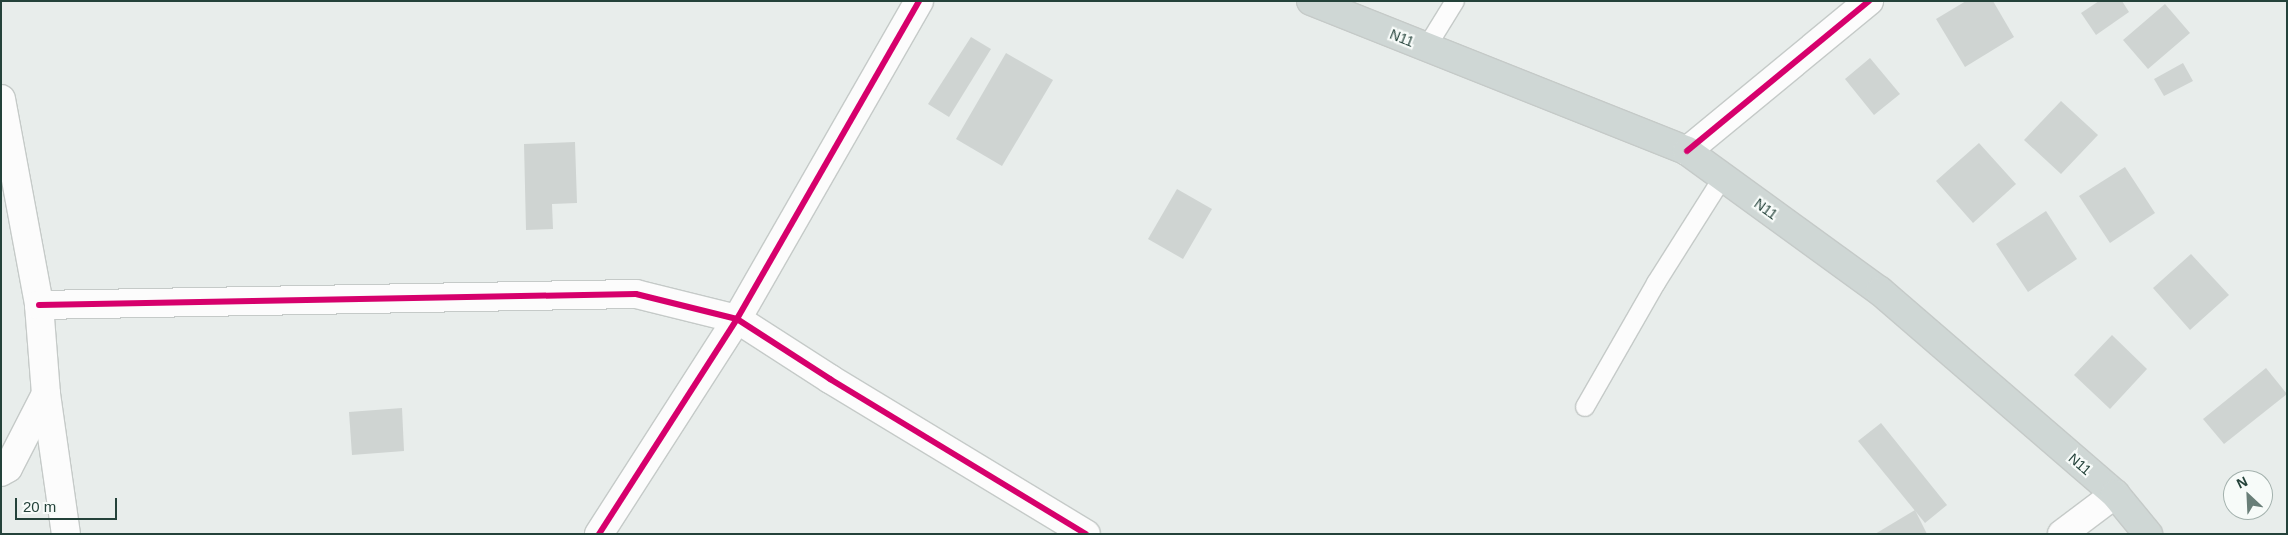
<!DOCTYPE html>
<html>
<head>
<meta charset="utf-8">
<style>
	body { margin:0 }
	#map { position:relative; width:2288px; height:535px; overflow:hidden; background:#e8edeb; font-family:Helvetica,sans-serif }
	div>[style] { position:absolute }
	.building>* { inset:0; background:#cfd4d2 }
	.roads { filter:drop-shadow(1px 0 #c5cac8) drop-shadow(-1px 0 #c5cac8) drop-shadow(0 1px #c5cac8) drop-shadow(0 -1px #c5cac8) }
	.service>* { height:18px; margin:-9px; padding:0 9px; transform-origin:9px; border-radius:9px; background:#fcfcfc }
	.minor>* { height:28px; margin:-14px; padding:0 14px; transform-origin:14px; border-radius:14px; background:#fcfcfc }
	.primary>* { height:28px; margin:-14px; padding:0 14px; transform-origin:14px; border-radius:14px; background:#cfd7d5 }
	.cycleway>* { height:6px; margin:-3px; padding:0 3px; transform-origin:3px; border-radius:3px; background:#d6006c }
	span { translate:-50% -50%; white-space:nowrap; text-align:center; line-height:1.15; -webkit-text-stroke:4.5px #f7fbf9; paint-order:stroke }
	.street-label { font-size:14px; color:#24423a }
	.frame { position:absolute; inset:0; border:2px solid #24423a; pointer-events:none }
	.north { position:absolute; left:2223px; top:470px; width:50px; height:50px; box-sizing:border-box; background:#f7fbf9; border:1px solid #a3b1ad; border-radius:50%; rotate:335deg; font-size:14px; font-weight:700; line-height:20px; text-align:center; color:#24423a }
	.north::after { content:''; display:block; margin:auto; width:18px; height:22px; background:#697e78; clip-path:polygon(50% 0,100% 100%,50% 72%,0 100%) }
	.scale { position:absolute; left:15px; top:498px; width:102px; height:22px; box-sizing:border-box; border:2px solid #24423a; border-top:0; padding-left:6px; font-size:15px; line-height:18px; white-space:nowrap; color:#24423a; -webkit-text-stroke:4px #f7fbf9; paint-order:stroke }
</style>
</head>
<body>
<div id="map">
	<div class="building">
		<div style="clip-path:polygon(1966px 1px,1993px 1px,2014px 37px,1965px 67px,1936px 19px)"></div>
		<div style="clip-path:polygon(2099px 1px,2122px 1px,2129px 12px,2096px 35px,2081px 13px)"></div>
		<div style="clip-path:polygon(2165px 4px,2190px 33px,2148px 69px,2123px 40px)"></div>
		<div style="clip-path:polygon(971px 37px,991px 49px,949px 117px,928px 104px)"></div>
		<div style="clip-path:polygon(1006px 53px,1053px 80px,1002px 166px,956px 139px)"></div>
		<div style="clip-path:polygon(1870px 58px,1900px 94px,1874px 115px,1845px 79px)"></div>
		<div style="clip-path:polygon(2183px 63px,2193px 81px,2164px 96px,2154px 79px)"></div>
		<div style="clip-path:polygon(2061px 101px,2098px 135px,2061px 174px,2024px 140px)"></div>
		<div style="clip-path:polygon(575px 142px,577px 203px,552px 204px,553px 229px,526px 230px,524px 144px)"></div>
		<div style="clip-path:polygon(1979px 143px,2016px 184px,1973px 223px,1936px 181px)"></div>
		<div style="clip-path:polygon(2125px 167px,2155px 213px,2110px 243px,2079px 196px)"></div>
		<div style="clip-path:polygon(1177px 189px,1212px 209px,1183px 259px,1148px 239px)"></div>
		<div style="clip-path:polygon(2046px 211px,2077px 259px,2028px 292px,1996px 244px)"></div>
		<div style="clip-path:polygon(2191px 254px,2229px 295px,2190px 330px,2153px 288px)"></div>
		<div style="clip-path:polygon(2112px 335px,2147px 369px,2110px 409px,2074px 375px)"></div>
		<div style="clip-path:polygon(2266px 368px,2287px 394px,2224px 444px,2203px 419px)"></div>
		<div style="clip-path:polygon(402px 408px,404px 451px,352px 455px,349px 412px)"></div>
		<div style="clip-path:polygon(1881px 423px,1947px 505px,1925px 523px,1858px 441px)"></div>
		<div style="clip-path:polygon(1915px 510px,1927px 534px,1875px 534px)"></div>
	</div>
	<div class="roads">
		<div class="service">
			<div style="left:1426px;top:48px;width:55px;rotate:-58.3deg"></div>
			<div style="left:1585px;top:407px;width:143px;rotate:-60.2deg"></div>
			<div style="left:1656px;top:283px;width:125px;rotate:-57.7deg"></div>
		</div>
		<div class="minor">
			<div style="left:1px;top:99px;width:209px;rotate:79.5deg"></div>
			<div style="left:39px;top:305px;width:89px;rotate:85.5deg"></div>
			<div style="left:46px;top:394px;width:83px;rotate:117.2deg"></div>
			<div style="left:8px;top:468px;width:8px;rotate:150deg"></div>
			<div style="left:1687px;top:151px;width:236px;rotate:-39.5deg"></div>
			<div style="left:39px;top:305px;width:597px;rotate:-1.06deg"></div>
			<div style="left:636px;top:294px;width:104px;rotate:13.9deg"></div>
			<div style="left:737px;top:319px;width:111px;rotate:32.8deg"></div>
			<div style="left:830px;top:379px;width:299px;rotate:31.2deg"></div>
			<div style="left:46px;top:394px;width:141px;rotate:81.9deg"></div>
			<div style="left:599px;top:534px;width:255px;rotate:-57.3deg"></div>
			<div style="left:737px;top:319px;width:366px;rotate:-60.2deg"></div>
			<div style="left:2062px;top:534px;width:66px;rotate:-37deg"></div>
		</div>
		<div class="primary">
			<div style="left:1311px;top:1px;width:405px;rotate:21.7deg"></div>
			<div style="left:1687px;top:151px;width:238px;rotate:36deg"></div>
			<div style="left:1880px;top:291px;width:311px;rotate:40.8deg"></div>
			<div style="left:2115px;top:494px;width:52px;rotate:50.5deg"></div>
		</div>
	</div>
	<div class="cycleway">
		<div style="left:1687px;top:151px;width:236px;rotate:-39.5deg"></div>
		<div style="left:39px;top:305px;width:597px;rotate:-1.06deg"></div>
		<div style="left:636px;top:294px;width:104px;rotate:13.9deg"></div>
		<div style="left:737px;top:319px;width:111px;rotate:32.8deg"></div>
		<div style="left:830px;top:379px;width:299px;rotate:31.2deg"></div>
		<div style="left:599px;top:534px;width:255px;rotate:-57.3deg"></div>
		<div style="left:737px;top:319px;width:366px;rotate:-60.2deg"></div>
	</div>
	<div class="street-label">
		<span style="left:1402px;top:38px;rotate:22deg">N11</span>
		<span style="left:1766px;top:209px;rotate:36deg">N11</span>
		<span style="left:2080px;top:464px;rotate:41deg">N11</span>
	</div>
	<div class="frame"></div>
	<div class="north">N</div>
	<div class="scale">20 m</div>
</div>
</body>
</html>
